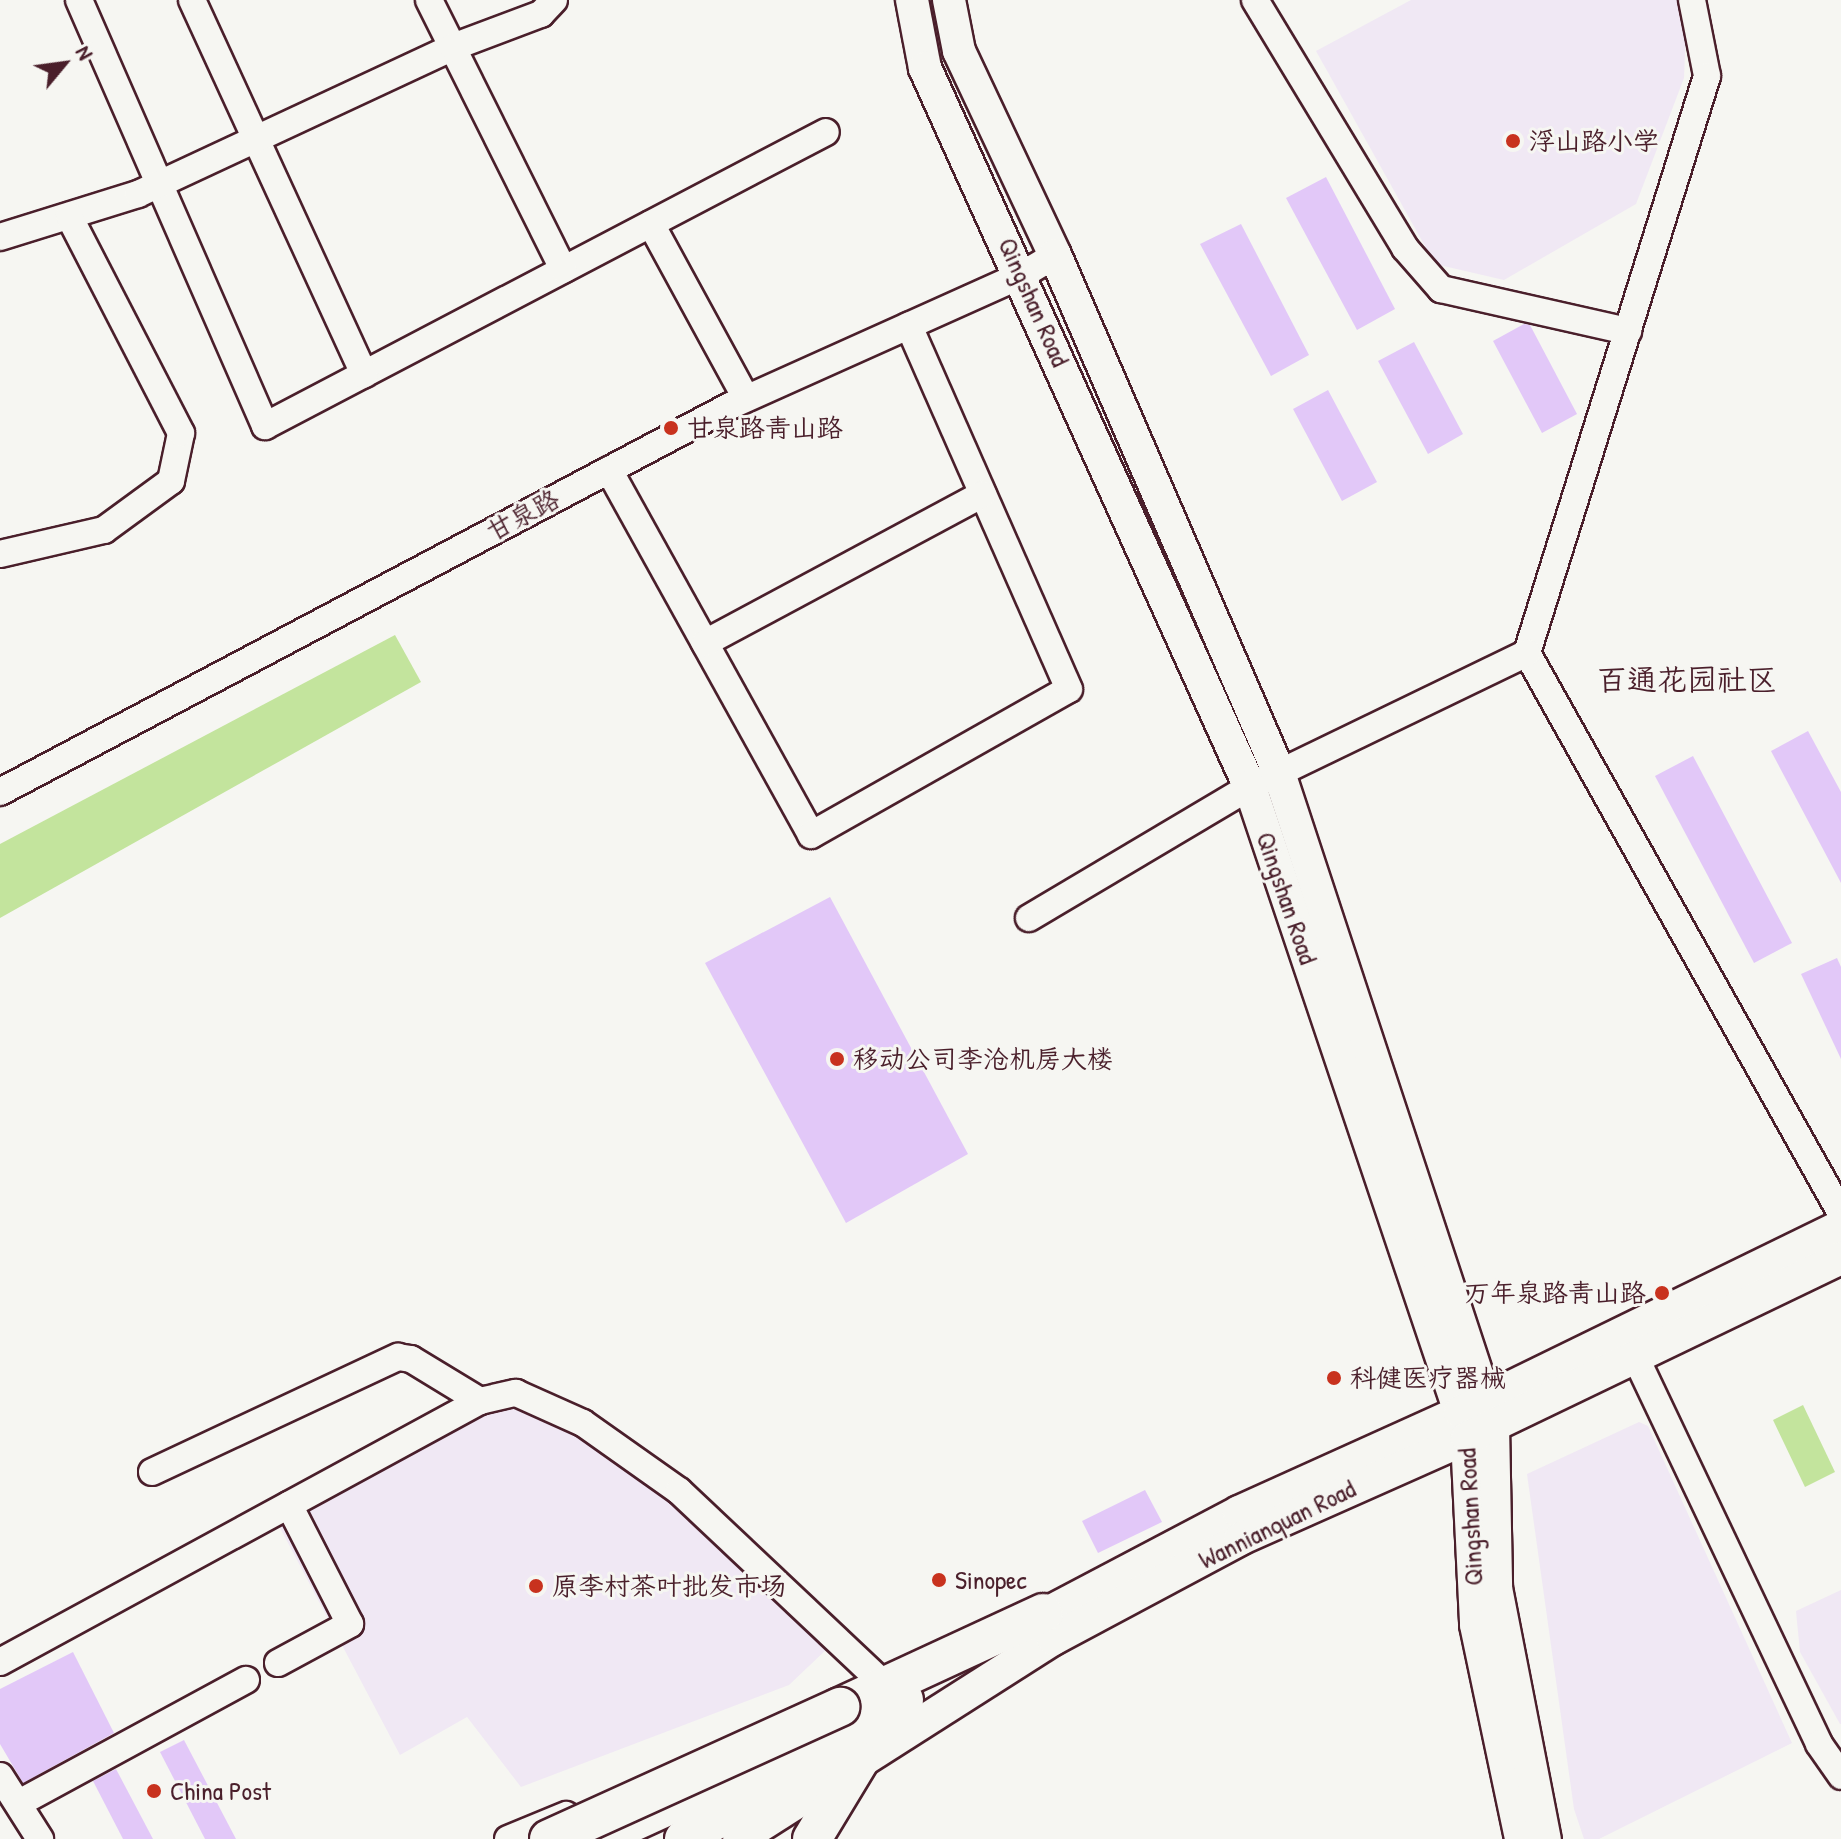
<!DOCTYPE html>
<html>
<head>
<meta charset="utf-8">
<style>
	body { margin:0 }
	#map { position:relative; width:1841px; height:1839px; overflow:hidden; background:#f6f6f2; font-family:"Patrick Hand","LXGW WenKai TC",sans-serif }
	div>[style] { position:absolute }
	.built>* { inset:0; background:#f0e8f4 }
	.green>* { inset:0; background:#c3e49d }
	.building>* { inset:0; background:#e2c8f8 }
	.roads { filter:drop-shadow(2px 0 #4a1f2b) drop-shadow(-2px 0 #4a1f2b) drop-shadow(0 2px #4a1f2b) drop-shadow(0 -2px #4a1f2b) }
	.minor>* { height:26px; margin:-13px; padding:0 13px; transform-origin:13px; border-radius:13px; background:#f6f6f2 }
	.major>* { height:32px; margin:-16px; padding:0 16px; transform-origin:16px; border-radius:16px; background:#f6f6f2 }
	.highway>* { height:38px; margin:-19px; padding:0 19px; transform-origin:19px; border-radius:19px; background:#f6f6f2 }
	.bridges { filter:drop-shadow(2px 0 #4a1f2b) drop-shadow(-2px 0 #4a1f2b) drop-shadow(0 2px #4a1f2b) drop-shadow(0 -2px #4a1f2b) }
	.highway-bridge>* { height:38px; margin:-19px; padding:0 19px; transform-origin:19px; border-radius:19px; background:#f6f6f2 }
	.dots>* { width:22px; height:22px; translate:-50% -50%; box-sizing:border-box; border:4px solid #f6f6f2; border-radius:50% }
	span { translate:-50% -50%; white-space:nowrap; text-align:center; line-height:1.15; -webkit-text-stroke:6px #f6f6f2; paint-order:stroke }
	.poi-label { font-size:26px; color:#4a1f2b }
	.left { translate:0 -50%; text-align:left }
	.right { translate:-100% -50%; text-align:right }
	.street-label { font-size:26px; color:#4a1f2b }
	.quarter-label { font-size:30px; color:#4a1f2b }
	.north { position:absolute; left:24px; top:24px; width:80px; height:80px; -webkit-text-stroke:6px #f6f6f2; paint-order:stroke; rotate:61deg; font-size:22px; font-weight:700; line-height:32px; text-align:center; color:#4a1f2b }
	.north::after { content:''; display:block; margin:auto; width:28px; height:36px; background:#4a1f2b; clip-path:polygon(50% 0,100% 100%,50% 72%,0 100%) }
</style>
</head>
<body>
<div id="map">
	<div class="built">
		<div style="clip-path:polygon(1411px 0,1687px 0,1684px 78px,1636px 204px,1504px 280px,1435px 264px,1316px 51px)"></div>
		<div style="clip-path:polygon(518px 1405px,549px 1416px,658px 1490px,829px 1647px,789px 1685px,521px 1787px,467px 1717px,400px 1755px,278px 1524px,496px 1408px)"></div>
		<div style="clip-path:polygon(1639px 1422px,1648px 1426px,1792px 1743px,1599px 1839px,1584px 1839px,1574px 1809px,1527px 1474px)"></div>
		<div style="clip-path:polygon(1841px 1590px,1841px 1724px,1840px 1724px,1800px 1652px,1796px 1611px)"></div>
	</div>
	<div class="green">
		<div style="clip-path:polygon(395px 635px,421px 682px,0 918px,0 844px)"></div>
		<div style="clip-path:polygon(1803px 1405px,1835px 1472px,1805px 1487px,1773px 1420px)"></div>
	</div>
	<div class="building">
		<div style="clip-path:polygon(1326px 177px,1395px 309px,1357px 330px,1286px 198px)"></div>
		<div style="clip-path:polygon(1241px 224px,1309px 355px,1271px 376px,1200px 244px)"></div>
		<div style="clip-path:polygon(1524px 324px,1530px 325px,1577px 414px,1542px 433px,1493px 341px)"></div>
		<div style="clip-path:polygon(1414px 342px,1463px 434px,1428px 454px,1378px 361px)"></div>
		<div style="clip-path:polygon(1328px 390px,1377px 482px,1342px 501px,1293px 409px)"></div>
		<div style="clip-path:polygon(1808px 731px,1841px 792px,1841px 883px,1771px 751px)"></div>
		<div style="clip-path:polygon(1693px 756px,1792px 943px,1754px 963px,1655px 776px)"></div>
		<div style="clip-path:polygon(830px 897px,968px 1154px,846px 1223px,705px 963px)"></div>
		<div style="clip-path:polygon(1837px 958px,1841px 967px,1841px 1059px,1801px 974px)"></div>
		<div style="clip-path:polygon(1145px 1490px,1162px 1522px,1098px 1553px,1082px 1521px)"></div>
		<div style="clip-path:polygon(73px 1652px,114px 1733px,23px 1783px,0 1744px,0 1689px)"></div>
		<div style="clip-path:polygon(184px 1740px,236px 1839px,205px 1839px,160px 1752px)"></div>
		<div style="clip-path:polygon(116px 1769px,153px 1839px,123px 1839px,93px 1781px)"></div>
	</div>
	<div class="roads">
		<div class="minor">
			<div style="left:79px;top:0;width:465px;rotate:66.4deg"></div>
			<div style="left:265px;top:426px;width:633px;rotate:-27.66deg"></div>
			<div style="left:192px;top:0;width:412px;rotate:65.3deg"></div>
			<div style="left:429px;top:0;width:301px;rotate:63.5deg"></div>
			<div style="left:1255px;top:0;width:290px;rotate:58.8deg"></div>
			<div style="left:1405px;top:248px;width:55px;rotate:48.7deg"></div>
			<div style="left:1441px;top:289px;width:192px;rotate:12.7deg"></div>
			<div style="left:1692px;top:0;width:77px;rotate:78.8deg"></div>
			<div style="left:1707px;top:76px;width:604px;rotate:107.33deg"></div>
			<div style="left:1527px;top:653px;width:642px;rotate:60.72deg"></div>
			<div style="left:651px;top:224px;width:198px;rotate:61.4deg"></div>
			<div style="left:0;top:237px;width:145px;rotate:-17.3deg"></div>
			<div style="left:138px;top:194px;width:348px;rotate:-25deg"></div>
			<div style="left:453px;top:47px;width:94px;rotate:-20.6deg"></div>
			<div style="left:541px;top:14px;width:19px;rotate:-47deg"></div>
			<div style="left:609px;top:470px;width:417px;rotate:61deg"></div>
			<div style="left:811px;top:835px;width:296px;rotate:-29.5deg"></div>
			<div style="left:1069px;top:689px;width:397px;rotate:-113.8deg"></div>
			<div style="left:0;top:554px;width:107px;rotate:-13deg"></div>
			<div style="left:104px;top:530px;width:83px;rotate:-36.2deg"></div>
			<div style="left:171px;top:481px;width:49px;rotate:-78.2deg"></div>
			<div style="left:181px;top:433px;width:244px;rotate:-117.3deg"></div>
			<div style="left:705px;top:643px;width:315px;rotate:-28.2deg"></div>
			<div style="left:0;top:792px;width:826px;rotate:-27.87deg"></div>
			<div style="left:730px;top:406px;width:320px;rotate:-24.2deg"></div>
			<div style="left:1022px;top:275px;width:39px;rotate:-31deg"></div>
			<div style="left:1029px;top:918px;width:257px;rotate:-30.7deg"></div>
			<div style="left:1250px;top:787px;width:308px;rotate:-25.8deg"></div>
			<div style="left:1635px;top:1356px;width:429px;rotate:64.6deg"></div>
			<div style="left:1819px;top:1744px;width:39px;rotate:55deg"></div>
			<div style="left:152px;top:1472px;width:272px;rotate:-25.1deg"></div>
			<div style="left:398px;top:1357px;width:13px;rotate:9deg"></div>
			<div style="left:411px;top:1359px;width:81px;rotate:31.3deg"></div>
			<div style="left:0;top:1662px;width:546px;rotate:-28.54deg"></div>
			<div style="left:480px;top:1401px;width:37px;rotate:-13deg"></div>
			<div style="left:516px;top:1393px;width:73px;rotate:24.1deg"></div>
			<div style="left:583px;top:1423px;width:118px;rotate:35.3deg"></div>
			<div style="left:679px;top:1491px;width:284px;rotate:43.3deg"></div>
			<div style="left:278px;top:1663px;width:82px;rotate:-28.4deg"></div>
			<div style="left:350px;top:1624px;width:134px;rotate:-117.1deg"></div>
			<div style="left:0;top:1776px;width:75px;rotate:57.6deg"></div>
			<div style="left:21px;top:1802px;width:256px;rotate:-28.5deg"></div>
			<div style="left:508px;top:1839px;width:63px;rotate:-22.5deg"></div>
		</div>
		<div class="major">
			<div style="left:912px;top:0;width:69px;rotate:79.2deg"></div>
			<div style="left:925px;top:68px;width:789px;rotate:65.68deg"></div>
			<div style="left:1250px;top:787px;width:659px;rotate:71.43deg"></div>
			<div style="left:1460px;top:1412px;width:27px;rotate:75deg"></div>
			<div style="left:1467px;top:1438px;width:187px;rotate:87.2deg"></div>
			<div style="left:1476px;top:1625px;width:219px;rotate:78.1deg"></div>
			<div style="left:949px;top:0;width:52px;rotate:78.9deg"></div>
			<div style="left:959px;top:51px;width:225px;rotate:64.8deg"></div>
			<div style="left:1055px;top:255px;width:564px;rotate:66.61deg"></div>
			<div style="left:1279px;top:773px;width:659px;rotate:71.78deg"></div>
			<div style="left:1485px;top:1399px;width:27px;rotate:73deg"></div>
			<div style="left:1493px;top:1425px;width:163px;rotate:88.9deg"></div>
			<div style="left:1496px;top:1588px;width:256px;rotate:79deg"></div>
			<div style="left:1021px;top:1627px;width:246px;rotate:-27.8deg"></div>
			<div style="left:1239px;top:1512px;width:243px;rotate:-24.3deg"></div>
			<div style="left:1460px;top:1412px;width:424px;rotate:-26deg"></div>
			<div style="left:603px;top:1839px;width:247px;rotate:-24.6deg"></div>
			<div style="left:739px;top:1839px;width:372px;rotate:-32.5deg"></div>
			<div style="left:1053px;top:1639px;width:212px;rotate:-28.1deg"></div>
			<div style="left:1240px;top:1539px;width:248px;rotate:-24deg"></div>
			<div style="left:1467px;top:1438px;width:415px;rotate:-25.7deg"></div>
		</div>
		<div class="highway">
			<div style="left:840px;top:1707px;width:224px;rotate:-24.8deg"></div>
			<div style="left:684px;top:1839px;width:200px;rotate:-30.9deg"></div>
			<div style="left:856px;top:1736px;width:60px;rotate:-36.9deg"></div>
			<div style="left:812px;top:1839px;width:91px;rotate:-58.9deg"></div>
		</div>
	</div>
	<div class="bridges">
		<div class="highway-bridge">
			<div style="left:549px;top:1839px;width:320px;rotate:-24.4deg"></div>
		</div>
	</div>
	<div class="dots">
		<div style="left:1513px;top:141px;background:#c8321e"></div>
		<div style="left:671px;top:428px;background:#c8321e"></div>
		<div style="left:837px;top:1059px;background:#c8321e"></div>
		<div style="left:1662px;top:1293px;background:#c8321e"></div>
		<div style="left:1334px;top:1378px;background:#c8321e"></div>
		<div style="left:939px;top:1580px;background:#c8321e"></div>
		<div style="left:536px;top:1586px;background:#c8321e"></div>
		<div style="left:154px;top:1791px;background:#c8321e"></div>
	</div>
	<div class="poi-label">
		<span class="left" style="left:1529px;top:141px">浮山路小学</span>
		<span class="left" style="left:687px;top:428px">甘泉路青山路</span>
		<span class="left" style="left:853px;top:1059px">移动公司李沧机房大楼</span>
		<span class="right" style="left:1646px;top:1293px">万年泉路青山路</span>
		<span class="left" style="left:1350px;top:1378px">科健医疗器械</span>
		<span class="left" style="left:955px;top:1580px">Sinopec</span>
		<span class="left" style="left:552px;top:1586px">原李村茶叶批发市场</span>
		<span class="left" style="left:170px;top:1791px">China Post</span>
	</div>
	<div class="street-label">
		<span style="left:1034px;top:302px;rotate:66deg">Qingshan Road</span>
		<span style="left:523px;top:515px;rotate:-28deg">甘泉路</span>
		<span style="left:1287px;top:898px;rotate:71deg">Qingshan Road</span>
		<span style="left:1470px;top:1517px;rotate:-93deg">Qingshan Road</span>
		<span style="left:1277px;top:1524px;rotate:-26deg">Wannianquan Road</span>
	</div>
	<div class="quarter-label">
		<span style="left:1687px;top:679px">百通花园社区</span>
	</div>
	<div class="north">N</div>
</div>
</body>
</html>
